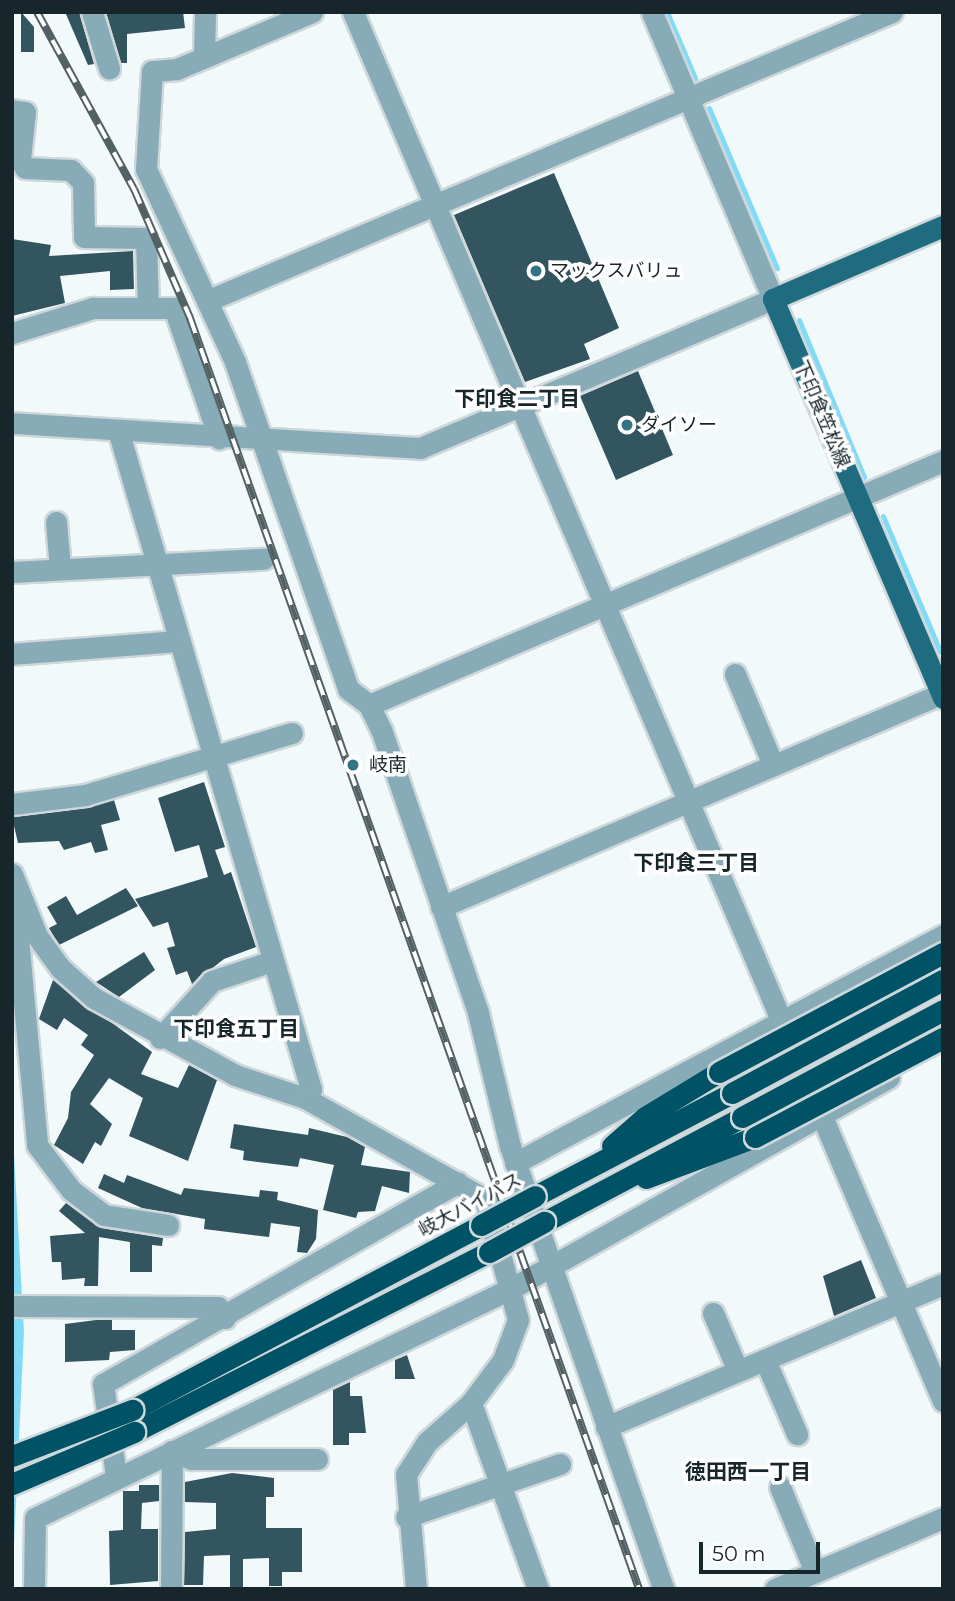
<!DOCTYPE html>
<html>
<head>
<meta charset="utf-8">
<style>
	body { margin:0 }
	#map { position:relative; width:955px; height:1601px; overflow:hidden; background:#f1f9fb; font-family:Montserrat,"Noto Sans JP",sans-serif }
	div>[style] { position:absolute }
	.water>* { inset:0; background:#82dbf6 }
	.stream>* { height:5px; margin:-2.5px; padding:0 2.5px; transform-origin:2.5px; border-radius:2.5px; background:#82dbf6 }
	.building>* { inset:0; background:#33555f }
	.roads { filter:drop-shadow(2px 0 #ced7da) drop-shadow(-2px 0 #ced7da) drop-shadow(0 2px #ced7da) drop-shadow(0 -2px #ced7da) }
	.minor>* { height:21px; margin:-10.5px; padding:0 10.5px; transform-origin:10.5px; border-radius:10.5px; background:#88acb7 }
	.major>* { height:21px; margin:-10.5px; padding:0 10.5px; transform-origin:10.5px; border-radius:10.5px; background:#1f6c81 }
	.highway>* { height:21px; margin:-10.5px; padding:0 10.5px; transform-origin:10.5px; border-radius:10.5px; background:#005366 }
	.rail>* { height:8px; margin-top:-4px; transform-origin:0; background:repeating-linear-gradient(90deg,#fff 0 16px,#546164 0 32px); box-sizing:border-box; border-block:2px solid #546164 }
	.bridges { filter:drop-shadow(2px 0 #ced7da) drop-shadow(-2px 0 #ced7da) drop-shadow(0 2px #ced7da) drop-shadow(0 -2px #ced7da) }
	.highway-bridge>* { height:21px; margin:-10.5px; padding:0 10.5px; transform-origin:10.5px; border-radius:10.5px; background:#005366 }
	.dots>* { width:19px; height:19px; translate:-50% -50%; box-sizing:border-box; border:4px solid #fff; border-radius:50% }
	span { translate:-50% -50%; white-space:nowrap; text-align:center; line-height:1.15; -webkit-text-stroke:7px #fff; paint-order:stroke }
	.poi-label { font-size:19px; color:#17262a }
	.left { translate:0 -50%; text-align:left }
	.street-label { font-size:19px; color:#17262a }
	.neighbourhood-label { font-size:21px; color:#17262a; font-weight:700 }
	.frame { position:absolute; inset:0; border:14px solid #17262a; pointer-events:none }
	.scale { position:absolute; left:699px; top:1542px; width:121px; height:32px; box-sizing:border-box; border:4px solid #17262a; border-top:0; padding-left:9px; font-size:21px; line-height:24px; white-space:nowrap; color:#17262a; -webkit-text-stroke:5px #fff; paint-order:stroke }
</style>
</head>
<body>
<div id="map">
	<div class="water">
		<div style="clip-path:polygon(12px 1118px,24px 1332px,12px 1587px)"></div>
	</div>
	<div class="stream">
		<div style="left:667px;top:12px;width:72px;rotate:67deg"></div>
		<div style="left:709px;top:108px;width:174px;rotate:67deg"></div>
		<div style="left:799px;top:320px;width:170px;rotate:67.5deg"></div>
		<div style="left:883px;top:516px;width:147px;rotate:67.1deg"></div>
	</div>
	<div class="building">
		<div style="clip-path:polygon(21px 12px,34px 27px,34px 52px,21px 52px)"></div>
		<div style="clip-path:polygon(65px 12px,79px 12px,94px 64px,88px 65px)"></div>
		<div style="clip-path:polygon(106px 12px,183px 12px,185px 28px,127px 34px,127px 63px,121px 63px)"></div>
		<div style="clip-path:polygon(554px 173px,619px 328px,584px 344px,590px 359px,525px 382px,454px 215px)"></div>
		<div style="clip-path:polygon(12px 239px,51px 245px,49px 256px,133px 251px,134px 289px,110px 290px,110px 271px,60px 276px,65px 303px,12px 316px)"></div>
		<div style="clip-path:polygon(638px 371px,673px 455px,616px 480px,580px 396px)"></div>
		<div style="clip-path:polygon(204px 782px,225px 847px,215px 850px,224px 875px,231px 872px,256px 947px,224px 959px,192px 984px,187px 971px,176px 975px,167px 948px,175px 946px,168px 922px,153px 927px,135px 899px,208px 877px,199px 845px,175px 852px,158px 798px)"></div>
		<div style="clip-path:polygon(114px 800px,120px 820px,101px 825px,108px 850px,95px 853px,91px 842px,64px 850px,59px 841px,18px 843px,12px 817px)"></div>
		<div style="clip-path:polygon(126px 888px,138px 906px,59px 945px,49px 928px,57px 924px,47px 907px,66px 896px,77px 915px)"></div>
		<div style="clip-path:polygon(144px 952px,155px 970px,119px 997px,96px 982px)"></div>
		<div style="clip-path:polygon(53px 980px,152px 1052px,141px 1074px,178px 1088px,189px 1065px,217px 1080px,188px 1161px,129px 1136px,143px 1098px,109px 1078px,90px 1104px,112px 1124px,101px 1146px,95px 1142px,83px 1164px,54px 1145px,68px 1118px,71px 1092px,94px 1055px,81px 1045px,88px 1035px,64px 1018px,57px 1030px,39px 1019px)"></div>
		<div style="clip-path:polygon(234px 1124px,308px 1135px,309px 1128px,347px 1137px,365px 1147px,361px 1165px,410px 1172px,409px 1193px,382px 1186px,375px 1211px,358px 1212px,356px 1218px,323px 1210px,334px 1165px,300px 1158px,298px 1167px,243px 1160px,244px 1151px,230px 1148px)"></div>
		<div style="clip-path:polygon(104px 1174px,124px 1183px,127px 1175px,181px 1195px,184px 1188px,259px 1197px,260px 1190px,278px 1192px,277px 1200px,318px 1210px,316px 1239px,307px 1253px,297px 1252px,300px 1227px,271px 1223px,269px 1237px,204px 1229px,205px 1219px,142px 1208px,98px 1188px)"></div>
		<div style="clip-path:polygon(66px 1203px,101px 1228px,163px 1238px,162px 1246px,152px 1245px,152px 1272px,130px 1272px,130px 1242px,99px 1237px,98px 1286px,84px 1286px,85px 1278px,62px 1280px,61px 1262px,52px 1262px,50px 1236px,85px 1233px,59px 1211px)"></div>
		<div style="clip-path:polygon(861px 1260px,876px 1298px,834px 1316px,823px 1276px)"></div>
		<div style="clip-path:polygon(96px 1320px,112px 1320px,112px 1330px,135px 1330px,135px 1350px,110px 1352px,109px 1360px,65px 1362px,65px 1324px)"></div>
		<div style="clip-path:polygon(407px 1355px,415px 1379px,395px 1379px,395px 1360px)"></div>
		<div style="clip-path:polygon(350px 1382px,350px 1396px,362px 1396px,366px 1433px,349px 1433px,349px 1445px,333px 1445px,333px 1390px)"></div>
		<div style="clip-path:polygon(232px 1473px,274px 1478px,274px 1497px,266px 1497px,266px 1528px,302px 1528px,302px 1572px,282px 1572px,282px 1586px,269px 1586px,269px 1558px,243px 1559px,243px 1587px,230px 1587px,230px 1555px,204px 1556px,203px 1585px,184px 1585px,185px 1532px,216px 1529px,216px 1503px,185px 1502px,185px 1482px)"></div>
		<div style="clip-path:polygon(139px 1485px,159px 1485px,159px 1501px,142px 1503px,141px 1529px,158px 1529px,158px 1581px,110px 1585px,109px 1531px,123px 1530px,123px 1491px,139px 1491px)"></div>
	</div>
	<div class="roads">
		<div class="minor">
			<div style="left:92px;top:12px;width:59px;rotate:73.1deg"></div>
			<div style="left:312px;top:12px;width:147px;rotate:157.1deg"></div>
			<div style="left:177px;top:69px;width:25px;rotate:175deg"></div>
			<div style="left:152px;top:71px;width:98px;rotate:93.5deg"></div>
			<div style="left:146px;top:169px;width:213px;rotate:65.2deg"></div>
			<div style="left:235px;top:362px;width:346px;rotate:70.9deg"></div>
			<div style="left:348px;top:689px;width:26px;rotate:37deg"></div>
			<div style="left:369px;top:705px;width:30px;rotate:64deg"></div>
			<div style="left:382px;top:732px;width:297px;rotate:71.1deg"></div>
			<div style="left:478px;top:1013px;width:137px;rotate:76.5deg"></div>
			<div style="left:510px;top:1146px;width:469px;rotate:70.9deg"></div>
			<div style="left:353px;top:12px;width:1509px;rotate:66.99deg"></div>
			<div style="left:204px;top:57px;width:45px;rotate:-88.7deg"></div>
			<div style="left:12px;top:110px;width:13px;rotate:9deg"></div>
			<div style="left:25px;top:112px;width:47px;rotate:96.1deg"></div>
			<div style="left:20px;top:159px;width:10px;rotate:61deg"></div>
			<div style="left:25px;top:168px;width:46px;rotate:2.5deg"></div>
			<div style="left:71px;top:170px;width:18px;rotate:47deg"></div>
			<div style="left:83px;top:183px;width:54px;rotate:88.9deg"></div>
			<div style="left:84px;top:237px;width:62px;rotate:0.9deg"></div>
			<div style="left:146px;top:238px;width:70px;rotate:88.4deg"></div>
			<div style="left:209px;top:300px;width:741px;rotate:-22.86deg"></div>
			<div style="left:12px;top:333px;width:85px;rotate:-17.2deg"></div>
			<div style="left:93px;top:308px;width:81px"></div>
			<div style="left:174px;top:308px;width:138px;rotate:70.9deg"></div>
			<div style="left:12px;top:423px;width:409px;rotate:3.5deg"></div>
			<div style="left:420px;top:448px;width:383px;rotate:-22.9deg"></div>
			<div style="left:773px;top:299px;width:311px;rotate:-112.9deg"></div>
			<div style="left:118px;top:430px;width:687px;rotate:73.68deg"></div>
			<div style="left:311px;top:1089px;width:11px;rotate:124deg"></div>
			<div style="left:56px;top:522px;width:46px;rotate:85deg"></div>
			<div style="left:12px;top:572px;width:252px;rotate:-3deg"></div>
			<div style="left:12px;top:654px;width:165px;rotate:-4.5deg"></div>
			<div style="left:735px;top:674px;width:99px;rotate:67.3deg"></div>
			<div style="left:369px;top:705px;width:624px;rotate:-23.03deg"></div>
			<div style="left:12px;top:804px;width:74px;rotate:-7deg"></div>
			<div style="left:85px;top:795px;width:216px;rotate:-16.7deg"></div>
			<div style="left:12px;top:874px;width:67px;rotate:68deg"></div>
			<div style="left:37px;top:936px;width:39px;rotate:54deg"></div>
			<div style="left:60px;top:968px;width:45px;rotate:41.4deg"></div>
			<div style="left:94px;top:998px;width:161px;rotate:28.6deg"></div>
			<div style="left:235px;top:1075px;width:74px;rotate:18.2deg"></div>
			<div style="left:305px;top:1098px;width:206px;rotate:29.3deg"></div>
			<div style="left:485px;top:1199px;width:125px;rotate:74.7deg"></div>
			<div style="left:518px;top:1320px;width:43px;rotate:110.6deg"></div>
			<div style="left:503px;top:1360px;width:54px;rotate:126.7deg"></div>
			<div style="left:471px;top:1403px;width:59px;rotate:138.4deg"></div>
			<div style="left:427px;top:1442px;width:38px;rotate:123deg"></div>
			<div style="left:406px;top:1474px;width:115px;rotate:85deg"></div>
			<div style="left:14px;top:895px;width:251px;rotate:84.7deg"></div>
			<div style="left:37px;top:1145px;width:56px;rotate:52.9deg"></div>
			<div style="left:71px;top:1190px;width:41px;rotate:37.1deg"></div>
			<div style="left:104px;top:1215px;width:65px;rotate:8.9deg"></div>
			<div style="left:441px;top:907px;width:546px;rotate:-23.09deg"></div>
			<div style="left:160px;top:1038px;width:77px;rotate:-47.6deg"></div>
			<div style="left:212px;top:981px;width:63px;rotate:-18.4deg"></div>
			<div style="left:515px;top:1163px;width:485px;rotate:-28deg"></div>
			<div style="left:12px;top:1306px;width:206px;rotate:0.3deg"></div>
			<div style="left:218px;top:1307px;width:13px;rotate:58deg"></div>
			<div style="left:713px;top:1313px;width:63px;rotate:66.7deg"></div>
			<div style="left:765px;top:1360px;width:81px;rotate:66.6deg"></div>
			<div style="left:471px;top:1403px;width:198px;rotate:70.2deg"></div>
			<div style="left:606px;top:1427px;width:366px;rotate:-23deg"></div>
			<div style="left:116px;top:1476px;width:93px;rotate:-98deg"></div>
			<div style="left:103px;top:1384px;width:408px;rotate:-29.6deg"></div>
			<div style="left:780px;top:1487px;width:92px;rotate:67.6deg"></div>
			<div style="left:406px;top:1517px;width:163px;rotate:-19deg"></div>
			<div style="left:34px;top:1589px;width:71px;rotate:-89.2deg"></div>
			<div style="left:35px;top:1518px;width:530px;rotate:-25.74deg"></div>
			<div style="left:512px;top:1288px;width:432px;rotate:-29.2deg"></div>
			<div style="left:171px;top:1589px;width:138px;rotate:-89.6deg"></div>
			<div style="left:172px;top:1451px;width:21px;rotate:23deg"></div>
			<div style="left:191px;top:1459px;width:126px"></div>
			<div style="left:775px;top:1589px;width:182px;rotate:-22.9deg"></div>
		</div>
		<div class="major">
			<div style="left:943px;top:226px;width:185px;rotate:156.8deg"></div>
			<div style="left:773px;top:299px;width:434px;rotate:66.9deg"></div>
		</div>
		<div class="highway">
			<div style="left:612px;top:1146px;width:44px;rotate:-41.3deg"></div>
			<div style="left:645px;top:1117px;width:87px;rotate:-31.3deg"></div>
			<div style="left:646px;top:1178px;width:116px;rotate:-20.6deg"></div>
			<div style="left:535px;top:1196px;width:222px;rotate:-27.6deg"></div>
			<div style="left:544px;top:1222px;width:224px;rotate:-27.9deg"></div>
			<div style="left:132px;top:1410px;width:395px;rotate:-27.9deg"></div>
			<div style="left:134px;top:1432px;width:398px;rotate:-26.9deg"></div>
		</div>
	</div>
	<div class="rail">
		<div style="left:37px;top:12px;width:202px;rotate:61.3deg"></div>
		<div style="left:134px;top:189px;width:141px;rotate:66.5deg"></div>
		<div style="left:190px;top:318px;width:1348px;rotate:70.54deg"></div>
	</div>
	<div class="bridges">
		<div class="highway-bridge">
			<div style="left:719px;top:1072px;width:254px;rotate:-28deg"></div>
			<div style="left:732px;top:1093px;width:239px;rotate:-28.2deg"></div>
			<div style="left:742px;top:1117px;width:228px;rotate:-28deg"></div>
			<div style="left:755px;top:1137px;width:212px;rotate:-27.8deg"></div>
			<div style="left:481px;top:1225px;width:61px;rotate:-28.2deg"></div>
			<div style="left:489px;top:1252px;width:63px;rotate:-28.6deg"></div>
			<div style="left:12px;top:1456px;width:129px;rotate:-21deg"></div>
			<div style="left:12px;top:1484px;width:133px;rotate:-23.1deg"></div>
		</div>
	</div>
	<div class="dots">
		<div style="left:536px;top:271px;background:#327486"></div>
		<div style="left:627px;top:425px;background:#327486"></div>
		<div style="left:353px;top:765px;background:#327486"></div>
	</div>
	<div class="poi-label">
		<span class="left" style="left:550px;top:271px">マックスバリュ</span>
		<span class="left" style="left:641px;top:425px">ダイソー</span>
		<span class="left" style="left:369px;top:765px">岐南</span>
	</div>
	<div class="street-label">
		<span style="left:822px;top:414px;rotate:67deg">下印食笠松線</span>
		<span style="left:470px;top:1205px;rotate:-28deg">岐大バイパス</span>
	</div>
	<div class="neighbourhood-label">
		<span style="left:517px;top:399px">下印食二丁目</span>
		<span style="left:696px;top:863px">下印食三丁目</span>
		<span style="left:236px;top:1029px">下印食五丁目</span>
		<span style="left:748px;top:1472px">徳田西一丁目</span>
	</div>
	<div class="frame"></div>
	<div class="scale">50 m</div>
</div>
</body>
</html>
